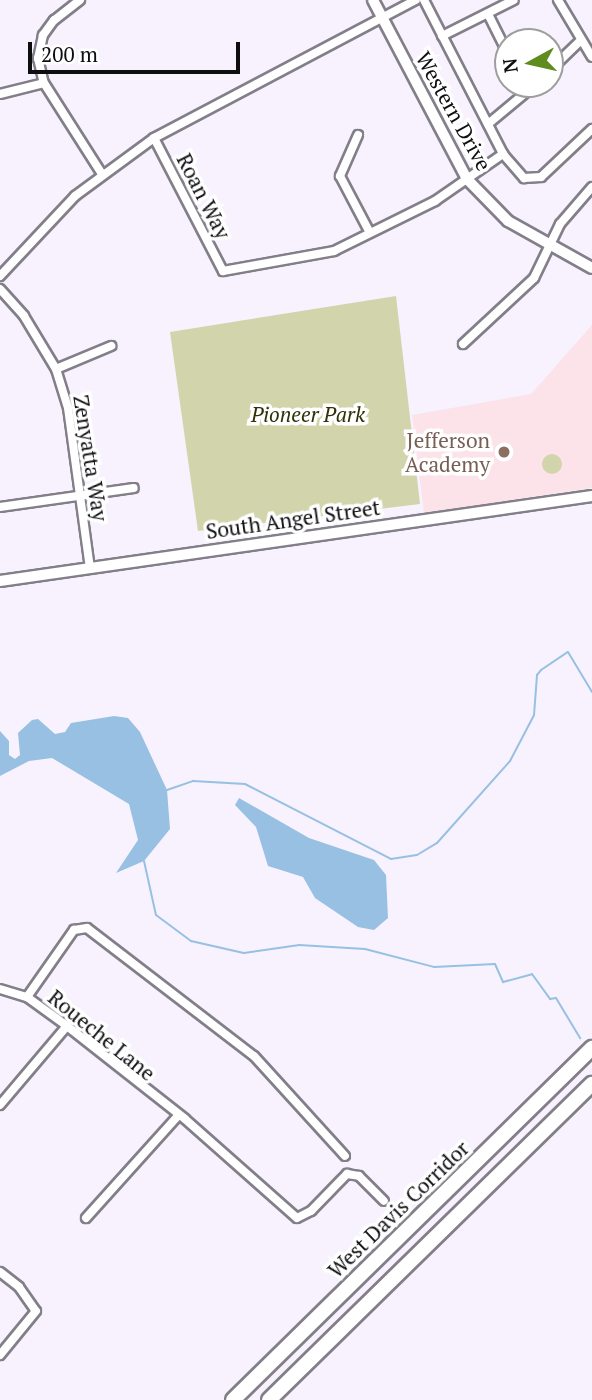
<!DOCTYPE html>
<html>
<head>
<meta charset="utf-8">
<style>
	body { margin:0 }
	#map { position:relative; width:592px; height:1400px; overflow:hidden; background:#f7f2fd; font-family:"PT Serif",serif }
	div>[style] { position:absolute }
	.education>* { inset:0; background:#fce3ea }
	.green>* { inset:0; background:#d2d4ac }
	.round { border-radius:50% }
	.water>* { inset:0; background:#98c0e2 }
	.stream>* { height:2px; margin:-1px; padding:0 1px; transform-origin:1px; border-radius:1px; background:#98c0e2 }
	.roads { filter:drop-shadow(2px 0 #837f89) drop-shadow(-2px 0 #837f89) drop-shadow(0 2px #837f89) drop-shadow(0 -2px #837f89) }
	.minor>* { height:8px; margin:-4px; padding:0 4px; transform-origin:4px; border-radius:4px; background:#fff }
	.tertiary>* { height:10px; margin:-5px; padding:0 5px; transform-origin:5px; border-radius:5px; background:#fff }
	.motorway>* { height:14px; margin:-7px; padding:0 7px; transform-origin:7px; border-radius:7px; background:#fff }
	.dots>* { width:19px; height:19px; translate:-50% -50%; box-sizing:border-box; border:4px solid #fff; border-radius:50% }
	span { translate:-50% -50%; white-space:nowrap; text-align:center; line-height:1.15; -webkit-text-stroke:7px #fff; paint-order:stroke }
	.street-label { font-size:21px; color:#0e0d10 }
	.park-label { font-size:21px; color:#303109; font-style:italic }
	.education-label { font-size:21px; color:#785e54 }
	.right { translate:-100% -50%; text-align:right }
	.north { position:absolute; left:494px; top:28px; width:70px; height:70px; box-sizing:border-box; background:#fff; border:2px solid #9f9e9f; border-radius:50%; rotate:262deg; font-size:19px; font-weight:700; line-height:28px; text-align:center; color:#0e0d10 }
	.north::after { content:''; display:block; margin:auto; width:24px; height:32px; background:#5f8c1e; clip-path:polygon(50% 0,100% 100%,50% 72%,0 100%) }
	.scale { position:absolute; left:28px; top:42px; width:212px; height:32px; box-sizing:border-box; border:4px solid #0e0d10; border-top:0; padding-left:9px; font-size:21px; line-height:24px; white-space:nowrap; color:#0e0d10; -webkit-text-stroke:5px #fff; paint-order:stroke }
</style>
</head>
<body>
<div id="map">
	<div class="education">
		<div style="clip-path:polygon(592px 325px,592px 488px,424px 513px,412px 415px,531px 394px)"></div>
	</div>
	<div class="green">
		<div style="clip-path:polygon(396px 296px,420px 504px,198px 531px,170px 332px)"></div>
		<div class="round" style="left:542px;top:454px;width:20px;height:20px"></div>
	</div>
	<div class="water">
		<div style="clip-path:polygon(114px 716px,128px 718px,140px 732px,167px 790px,170px 829px,144px 861px,116px 873px,138px 840px,129px 804px,52px 758px,29px 761px,0 776px,0 731px,9px 741px,9px 755px,15px 759px,20px 755px,18px 733px,32px 720px,38px 719px,55px 734px,65px 732px,71px 723px)"></div>
		<div style="clip-path:polygon(239px 798px,309px 838px,374px 860px,386px 875px,388px 918px,374px 930px,358px 927px,315px 898px,303px 877px,268px 866px,256px 827px,235px 805px)"></div>
	</div>
	<div class="stream">
		<div style="left:167px;top:790px;width:28px;rotate:-19deg"></div>
		<div style="left:193px;top:781px;width:52px;rotate:3.3deg"></div>
		<div style="left:245px;top:784px;width:164px;rotate:27.2deg"></div>
		<div style="left:391px;top:859px;width:26px;rotate:-9deg"></div>
		<div style="left:417px;top:855px;width:23px;rotate:-31deg"></div>
		<div style="left:437px;top:843px;width:110px;rotate:-48.3deg"></div>
		<div style="left:510px;top:761px;width:52px;rotate:-62.4deg"></div>
		<div style="left:534px;top:715px;width:40px;rotate:-85.7deg"></div>
		<div style="left:537px;top:675px;width:6px;rotate:-51deg"></div>
		<div style="left:541px;top:670px;width:32px;rotate:-34deg"></div>
		<div style="left:568px;top:652px;width:47px;rotate:59deg"></div>
		<div style="left:144px;top:861px;width:55px;rotate:77.5deg"></div>
		<div style="left:156px;top:915px;width:44px;rotate:36.6deg"></div>
		<div style="left:191px;top:941px;width:54px;rotate:12.8deg"></div>
		<div style="left:244px;top:953px;width:56px;rotate:-8.3deg"></div>
		<div style="left:299px;top:945px;width:66px;rotate:3.5deg"></div>
		<div style="left:365px;top:949px;width:71px;rotate:14.6deg"></div>
		<div style="left:434px;top:967px;width:61px;rotate:-2.8deg"></div>
		<div style="left:495px;top:964px;width:20px;rotate:66deg"></div>
		<div style="left:503px;top:982px;width:30px;rotate:-15deg"></div>
		<div style="left:532px;top:974px;width:31px;rotate:54deg"></div>
		<div style="left:550px;top:999px;width:6px;rotate:-9deg"></div>
		<div style="left:556px;top:998px;width:47px;rotate:59deg"></div>
	</div>
	<div class="roads">
		<div class="minor">
			<div style="left:80px;top:0;width:33px;rotate:142deg"></div>
			<div style="left:54px;top:20px;width:19px;rotate:126deg"></div>
			<div style="left:43px;top:35px;width:24px;rotate:102deg"></div>
			<div style="left:38px;top:58px;width:26px;rotate:77deg"></div>
			<div style="left:44px;top:83px;width:108px;rotate:57.5deg"></div>
			<div style="left:424px;top:0;width:173px;rotate:62.8deg"></div>
			<div style="left:503px;top:154px;width:32px;rotate:49deg"></div>
			<div style="left:524px;top:178px;width:17px;rotate:-3deg"></div>
			<div style="left:541px;top:177px;width:70px;rotate:-43.3deg"></div>
			<div style="left:558px;top:0;width:66px;rotate:59.2deg"></div>
			<div style="left:488px;top:14px;width:45px;rotate:63.4deg"></div>
			<div style="left:442px;top:36px;width:80px;rotate:-26.6deg"></div>
			<div style="left:550px;top:70px;width:42px;rotate:-44deg"></div>
			<div style="left:0;top:94px;width:45px;rotate:-14deg"></div>
			<div style="left:488px;top:124px;width:62px;rotate:-39.8deg"></div>
			<div style="left:358px;top:135px;width:45px;rotate:113.7deg"></div>
			<div style="left:340px;top:176px;width:64px;rotate:62.2deg"></div>
			<div style="left:154px;top:138px;width:150px;rotate:62.6deg"></div>
			<div style="left:223px;top:271px;width:113px;rotate:-10.2deg"></div>
			<div style="left:334px;top:251px;width:113px;rotate:-26.3deg"></div>
			<div style="left:435px;top:201px;width:83px;rotate:-34.7deg"></div>
			<div style="left:0;top:276px;width:110px;rotate:-46.8deg"></div>
			<div style="left:75px;top:196px;width:98px;rotate:-36.3deg"></div>
			<div style="left:154px;top:138px;width:296px;rotate:-27.8deg"></div>
			<div style="left:0;top:289px;width:36px;rotate:48deg"></div>
			<div style="left:24px;top:316px;width:62px;rotate:58.9deg"></div>
			<div style="left:56px;top:369px;width:41px;rotate:72.9deg"></div>
			<div style="left:68px;top:408px;width:162px;rotate:82.2deg"></div>
			<div style="left:463px;top:344px;width:97px;rotate:-42.9deg"></div>
			<div style="left:534px;top:278px;width:60px;rotate:-64.3deg"></div>
			<div style="left:560px;top:224px;width:49px;rotate:-49.1deg"></div>
			<div style="left:56px;top:369px;width:60px;rotate:-22.7deg"></div>
			<div style="left:0;top:507px;width:135px;rotate:-8.1deg"></div>
			<div style="left:0;top:989px;width:28px;rotate:17deg"></div>
			<div style="left:27px;top:997px;width:49px;rotate:35.9deg"></div>
			<div style="left:67px;top:1026px;width:150px;rotate:38.2deg"></div>
			<div style="left:185px;top:1119px;width:149px;rotate:41.5deg"></div>
			<div style="left:297px;top:1218px;width:16px;rotate:-27deg"></div>
			<div style="left:311px;top:1211px;width:52px;rotate:-45.8deg"></div>
			<div style="left:347px;top:1174px;width:12px;rotate:9deg"></div>
			<div style="left:359px;top:1176px;width:35px;rotate:45deg"></div>
			<div style="left:27px;top:997px;width:82px;rotate:-55deg"></div>
			<div style="left:74px;top:930px;width:13px;rotate:-9deg"></div>
			<div style="left:87px;top:928px;width:210px;rotate:37.5deg"></div>
			<div style="left:254px;top:1056px;width:135px;rotate:47.7deg"></div>
			<div style="left:0;top:1105px;width:104px;rotate:-49.7deg"></div>
			<div style="left:86px;top:1218px;width:136px;rotate:-48deg"></div>
			<div style="left:0;top:1272px;width:24px;rotate:38deg"></div>
			<div style="left:19px;top:1287px;width:29px;rotate:55deg"></div>
			<div style="left:36px;top:1311px;width:57px;rotate:129.3deg"></div>
		</div>
		<div class="tertiary">
			<div style="left:373px;top:0;width:202px;rotate:62.3deg"></div>
			<div style="left:467px;top:179px;width:59px;rotate:45.7deg"></div>
			<div style="left:508px;top:221px;width:96px;rotate:29.2deg"></div>
			<div style="left:0;top:581px;width:598px;rotate:-8.17deg"></div>
		</div>
		<div class="motorway">
			<div style="left:233px;top:1400px;width:503px;rotate:-44.44deg"></div>
			<div style="left:269px;top:1400px;width:452px;rotate:-44.4deg"></div>
		</div>
	</div>
	<div class="dots">
		<div style="left:504px;top:452px;background:#8d6e63"></div>
	</div>
	<div class="street-label">
		<span style="left:454px;top:111px;rotate:61deg">Western Drive</span>
		<span style="left:204px;top:196px;rotate:63deg">Roan Way</span>
		<span style="left:91px;top:458px;rotate:81deg">Zenyatta Way</span>
		<span style="left:293px;top:519px;rotate:-8deg">South Angel Street</span>
		<span style="left:102px;top:1035px;rotate:39deg">Roueche Lane</span>
		<span style="left:398px;top:1209px;rotate:-44deg">West Davis Corridor</span>
	</div>
	<div class="park-label">
		<span style="left:308px;top:414px">Pioneer Park</span>
	</div>
	<div class="education-label">
		<span class="right" style="left:490px;top:452px">Jefferson<br>Academy</span>
	</div>
	<div class="north">N</div>
	<div class="scale">200 m</div>
</div>
</body>
</html>
